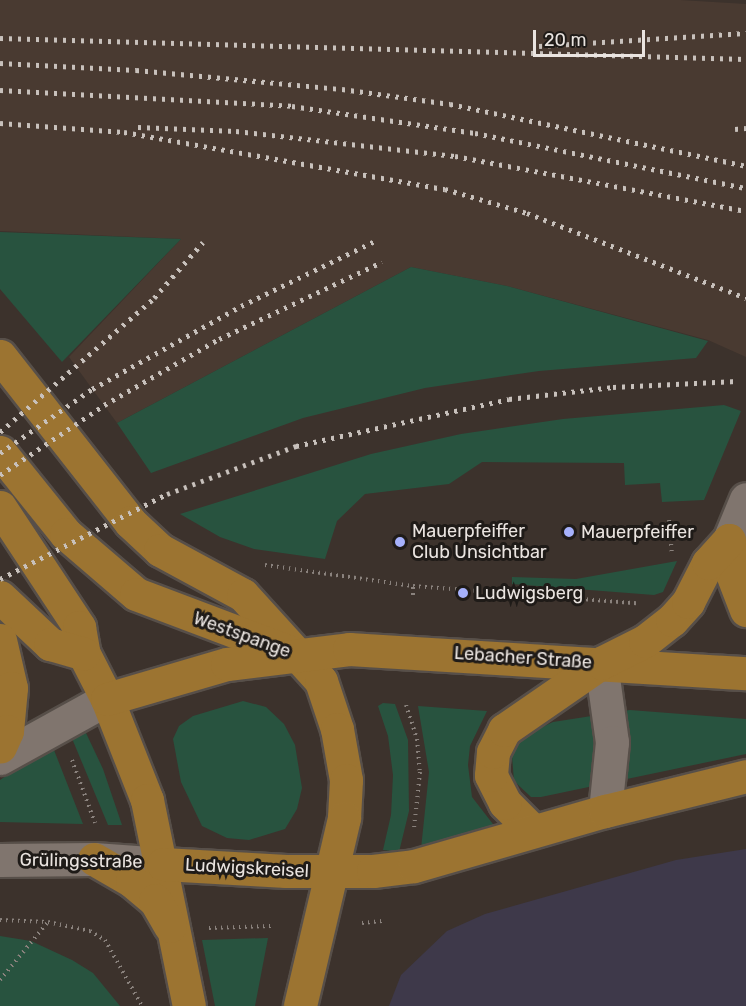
<!DOCTYPE html>
<html>
<head>
<meta charset="utf-8">
<style>
	body { margin:0 }
	#map { position:relative; width:746px; height:1006px; overflow:hidden; background:#3c322c; font-family:Rubik,sans-serif }
	div>[style] { position:absolute }
	.commercial>* { inset:0; background:#3e394a }
	.built>* { inset:0; background:#493a31 }
	.green>* { inset:0; background:#28533f }
	.path>* { height:4px; margin-top:-2px; transform-origin:0; background:repeating-linear-gradient(90deg,#8a827d 0 1.5px,transparent 0 6px) }
	.roads { filter:drop-shadow(2px 0 #574f49) drop-shadow(-2px 0 #574f49) drop-shadow(0 2px #574f49) drop-shadow(0 -2px #574f49) }
	.minor>* { height:33px; margin:-16.5px; padding:0 16.5px; transform-origin:16.5px; border-radius:16.5px; background:#80756e }
	.major>* { height:33px; margin:-16.5px; padding:0 16.5px; transform-origin:16.5px; border-radius:16.5px; background:#9c7431 }
	.rail>* { height:4.5px; margin-top:-2.25px; transform-origin:0; background:repeating-linear-gradient(90deg,#c8c1bc 0 3px,transparent 0 9px) }
	.dots>* { width:16px; height:16px; translate:-50% -50%; box-sizing:border-box; border:3px solid #1f1b18; border-radius:50% }
	span { translate:-50% -50%; white-space:nowrap; text-align:center; line-height:1.15; -webkit-text-stroke:6px #1f1b18; paint-order:stroke }
	.poi-label { font-size:18px; color:#eae4e0 }
	.left { translate:0 -50%; text-align:left }
	.street-label { font-size:18px; color:#eae4e0 }
	.scale { position:absolute; left:533px; top:30px; width:112px; height:27px; box-sizing:border-box; border:3px solid #eae4e0; border-top:0; padding-left:8px; font-size:18px; line-height:21px; white-space:nowrap; color:#eae4e0; -webkit-text-stroke:4px #1f1b18; paint-order:stroke }
</style>
</head>
<body>
<div id="map">
	<div class="commercial">
		<div style="clip-path:polygon(746px 849px,746px 1006px,389px 1006px,401px 975px,447px 931px,485px 914px,676px 860px)"></div>
	</div>
	<div class="built">
		<div style="clip-path:polygon(0 0,680px 0,746px 4px,746px 357px,708px 340px,507px 286px,411px 267px,117px 423px,69px 357px,181px 239px,0 231px)"></div>
	</div>
	<div class="green">
		<div style="clip-path:polygon(0 232px,181px 239px,62px 362px,0 289px)"></div>
		<div style="clip-path:polygon(411px 267px,507px 286px,708px 341px,696px 358px,539px 371px,425px 388px,303px 418px,151px 473px,117px 423px)"></div>
		<div style="clip-path:polygon(724px 405px,741px 411px,704px 500px,662px 502px,660px 483px,625px 485px,624px 463px,482px 462px,449px 484px,365px 494px,337px 521px,325px 559px,254px 549px,220px 537px,180px 514px,371px 454px,461px 434px,563px 419px)"></div>
		<div style="clip-path:polygon(677px 561px,663px 592px,654px 595px,512px 584px,512px 577px,576px 579px)"></div>
		<div style="clip-path:polygon(243px 701px,266px 707px,284px 724px,295px 745px,302px 788px,297px 809px,285px 829px,249px 840px,227px 838px,202px 826px,181px 782px,173px 739px,179px 726px,193px 716px)"></div>
		<div style="clip-path:polygon(383px 703px,395px 704px,408px 740px,409px 811px,399px 852px,383px 850px,391px 815px,393px 775px,388px 736px,378px 706px)"></div>
		<div style="clip-path:polygon(418px 706px,487px 711px,470px 746px,468px 765px,472px 797px,496px 828px,421px 849px,429px 772px)"></div>
		<div style="clip-path:polygon(630px 710px,746px 719px,746px 754px,541px 797px,531px 797px,514px 781px,512px 756px,522px 739px,536px 730px,553px 722px)"></div>
		<div style="clip-path:polygon(80px 730px,86px 733px,103px 769px,122px 825px,108px 825px,71px 736px)"></div>
		<div style="clip-path:polygon(52px 745px,83px 824px,0 822px,0 780px)"></div>
		<div style="clip-path:polygon(0 936px,31px 941px,72px 960px,93px 973px,120px 1006px,0 1006px)"></div>
		<div style="clip-path:polygon(268px 938px,255px 1006px,215px 1006px,202px 940px)"></div>
	</div>
	<div class="path">
		<div style="left:669px;top:520px;width:33px;rotate:85deg"></div>
		<div style="left:265px;top:565px;width:149px;rotate:8.1deg"></div>
		<div style="left:413px;top:586px;width:224px;rotate:4.4deg"></div>
		<div style="left:413px;top:595px;width:9px;rotate:-90deg"></div>
		<div style="left:406px;top:705px;width:36px;rotate:72deg"></div>
		<div style="left:417px;top:739px;width:33px;rotate:85deg"></div>
		<div style="left:420px;top:772px;width:56px;rotate:96.1deg"></div>
		<div style="left:72px;top:760px;width:67px;rotate:69.9deg"></div>
		<div style="left:0;top:920px;width:48px;rotate:2.4deg"></div>
		<div style="left:48px;top:922px;width:43px;rotate:12.1deg"></div>
		<div style="left:90px;top:931px;width:17px;rotate:31deg"></div>
		<div style="left:105px;top:940px;width:76px;rotate:60.7deg"></div>
		<div style="left:362px;top:923px;width:20px;rotate:-6deg"></div>
		<div style="left:209px;top:928px;width:62px;rotate:-1.8deg"></div>
		<div style="left:0;top:980px;width:74px;rotate:-50.5deg"></div>
	</div>
	<div class="roads">
		<div class="minor">
			<div style="left:729px;top:540px;width:44px;rotate:-67.5deg"></div>
			<div style="left:601px;top:663px;width:80px;rotate:82.1deg"></div>
			<div style="left:612px;top:742px;width:69px;rotate:95.8deg"></div>
			<div style="left:0;top:758px;width:122px;rotate:-28.9deg"></div>
			<div style="left:0;top:860px;width:94px;rotate:-0.6deg"></div>
			<div style="left:94px;top:859px;width:69px;rotate:4.1deg"></div>
		</div>
		<div class="major">
			<div style="left:0;top:356px;width:211px;rotate:51.9deg"></div>
			<div style="left:130px;top:522px;width:41px;rotate:43deg"></div>
			<div style="left:160px;top:550px;width:94px;rotate:28.5deg"></div>
			<div style="left:243px;top:595px;width:116px;rotate:47.8deg"></div>
			<div style="left:321px;top:681px;width:51px;rotate:71.6deg"></div>
			<div style="left:337px;top:729px;width:52px;rotate:80deg"></div>
			<div style="left:346px;top:780px;width:38px;rotate:93deg"></div>
			<div style="left:344px;top:818px;width:193px;rotate:103.2deg"></div>
			<div style="left:0;top:452px;width:105px;rotate:51.2deg"></div>
			<div style="left:66px;top:534px;width:92px;rotate:40.6deg"></div>
			<div style="left:136px;top:594px;width:167px;rotate:20.7deg"></div>
			<div style="left:0;top:507px;width:144px;rotate:56.6deg"></div>
			<div style="left:79px;top:627px;width:27px;rotate:80deg"></div>
			<div style="left:84px;top:654px;width:51px;rotate:62.9deg"></div>
			<div style="left:107px;top:699px;width:109px;rotate:68.4deg"></div>
			<div style="left:147px;top:800px;width:210px;rotate:78.5deg"></div>
			<div style="left:729px;top:540px;width:31px;rotate:86deg"></div>
			<div style="left:731px;top:571px;width:42px;rotate:69deg"></div>
			<div style="left:0;top:597px;width:69px;rotate:43.2deg"></div>
			<div style="left:50px;top:644px;width:35px;rotate:16deg"></div>
			<div style="left:0;top:640px;width:49px;rotate:77.1deg"></div>
			<div style="left:11px;top:688px;width:43px;rotate:95.3deg"></div>
			<div style="left:7px;top:731px;width:17px;rotate:114deg"></div>
			<div style="left:107px;top:699px;width:125px;rotate:-16.3deg"></div>
			<div style="left:227px;top:664px;width:123px;rotate:-7deg"></div>
			<div style="left:349px;top:649px;width:398px;rotate:3.5deg"></div>
			<div style="left:533px;top:831px;width:40px;rotate:-135deg"></div>
			<div style="left:505px;top:803px;width:31px;rotate:-117deg"></div>
			<div style="left:491px;top:775px;width:23px;rotate:-85deg"></div>
			<div style="left:493px;top:752px;width:25px;rotate:-63deg"></div>
			<div style="left:504px;top:730px;width:118px;rotate:-34.6deg"></div>
			<div style="left:601px;top:663px;width:49px;rotate:-26.6deg"></div>
			<div style="left:645px;top:641px;width:34px;rotate:-38deg"></div>
			<div style="left:672px;top:620px;width:24px;rotate:-48deg"></div>
			<div style="left:688px;top:602px;width:44px;rotate:-62.9deg"></div>
			<div style="left:708px;top:563px;width:31px;rotate:-48deg"></div>
			<div style="left:94px;top:859px;width:44px;rotate:30.1deg"></div>
			<div style="left:132px;top:881px;width:30px;rotate:40deg"></div>
			<div style="left:155px;top:900px;width:30px;rotate:60deg"></div>
			<div style="left:163px;top:864px;width:123px;rotate:3.3deg"></div>
			<div style="left:286px;top:871px;width:87px"></div>
			<div style="left:373px;top:871px;width:41px;rotate:-7deg"></div>
			<div style="left:414px;top:866px;width:199px;rotate:-16.1deg"></div>
			<div style="left:605px;top:811px;width:145px;rotate:-13.9deg"></div>
		</div>
	</div>
	<div class="rail">
		<div style="left:0;top:38px;width:746px;rotate:1.61deg"></div>
		<div style="left:539px;top:46px;width:207px;rotate:-3.6deg"></div>
		<div style="left:0;top:63px;width:136px;rotate:2.9deg"></div>
		<div style="left:136px;top:70px;width:207px;rotate:5.3deg"></div>
		<div style="left:342px;top:89px;width:109px;rotate:7.9deg"></div>
		<div style="left:450px;top:104px;width:302px;rotate:11.8deg"></div>
		<div style="left:0;top:90px;width:292px;rotate:3.1deg"></div>
		<div style="left:292px;top:106px;width:185px;rotate:8.4deg"></div>
		<div style="left:475px;top:133px;width:277px;rotate:11.5deg"></div>
		<div style="left:0;top:123px;width:124px;rotate:4.2deg"></div>
		<div style="left:124px;top:132px;width:326px;rotate:10.1deg"></div>
		<div style="left:445px;top:189px;width:85px;rotate:16.3deg"></div>
		<div style="left:527px;top:213px;width:235px;rotate:21.2deg"></div>
		<div style="left:138px;top:127px;width:98px;rotate:2.3deg"></div>
		<div style="left:236px;top:131px;width:220px;rotate:6.5deg"></div>
		<div style="left:455px;top:156px;width:296px;rotate:10.7deg"></div>
		<div style="left:735px;top:129px;width:11px;rotate:-5deg"></div>
		<div style="left:0;top:432px;width:204px;rotate:-41deg"></div>
		<div style="left:154px;top:298px;width:74px;rotate:-48.8deg"></div>
		<div style="left:0;top:453px;width:112px;rotate:-34.8deg"></div>
		<div style="left:92px;top:389px;width:171px;rotate:-29.1deg"></div>
		<div style="left:241px;top:306px;width:147px;rotate:-25.9deg"></div>
		<div style="left:0;top:475px;width:125px;rotate:-33.9deg"></div>
		<div style="left:104px;top:405px;width:133px;rotate:-29.9deg"></div>
		<div style="left:219px;top:339px;width:180px;rotate:-25.3deg"></div>
		<div style="left:0;top:579px;width:187px;rotate:-27deg"></div>
		<div style="left:167px;top:494px;width:138px;rotate:-20.4deg"></div>
		<div style="left:296px;top:446px;width:218px;rotate:-12.4deg"></div>
		<div style="left:509px;top:399px;width:105px;rotate:-6.6deg"></div>
		<div style="left:613px;top:387px;width:124px;rotate:-2.8deg"></div>
	</div>
	<div class="dots">
		<div style="left:569px;top:532px;background:#a6b1fc"></div>
		<div style="left:400px;top:542px;background:#a6b1fc"></div>
		<div style="left:463px;top:593px;background:#a6b1fc"></div>
	</div>
	<div class="poi-label">
		<span class="left" style="left:412px;top:542px">Mauerpfeiffer<br>Club Unsichtbar</span>
		<span class="left" style="left:581px;top:532px">Mauerpfeiffer</span>
		<span class="left" style="left:475px;top:593px">Ludwigsberg</span>
	</div>
	<div class="street-label">
		<span style="left:242px;top:635px;rotate:20deg">Westspange</span>
		<span style="left:523px;top:658px;rotate:4deg">Lebacher Straße</span>
		<span style="left:81px;top:861px;rotate:1deg">Grülingsstraße</span>
		<span style="left:247px;top:868px;rotate:3deg">Ludwigskreisel</span>
	</div>
	<div class="scale">20 m</div>
</div>
</body>
</html>
